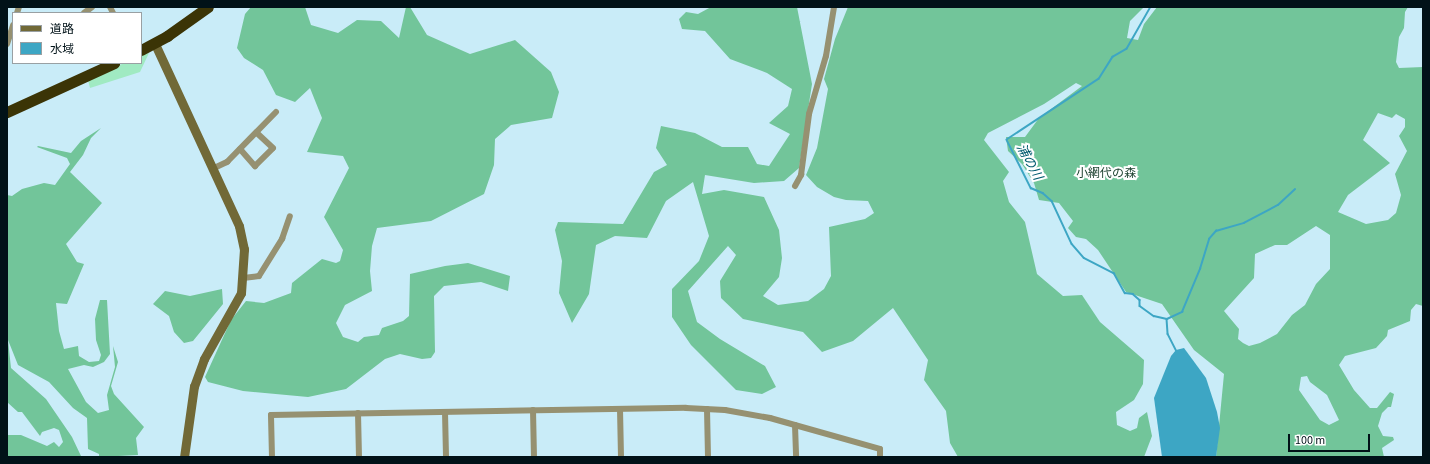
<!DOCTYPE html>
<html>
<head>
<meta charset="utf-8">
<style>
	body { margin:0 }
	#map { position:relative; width:1430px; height:464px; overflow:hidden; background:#c9ecf8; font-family:"Source Sans 3","Noto Sans JP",sans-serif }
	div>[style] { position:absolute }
	.green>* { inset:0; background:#a0eac2 }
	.forest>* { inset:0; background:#72c59a }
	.water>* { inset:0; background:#3da6c4 }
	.stream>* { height:1.5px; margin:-0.75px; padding:0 0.75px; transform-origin:0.75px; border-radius:0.75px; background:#3da6c4 }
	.street>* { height:6px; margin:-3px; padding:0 3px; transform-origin:3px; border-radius:3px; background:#969171 }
	.secondary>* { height:9px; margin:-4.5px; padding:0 4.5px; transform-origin:4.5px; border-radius:4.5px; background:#716937 }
	.highway>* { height:11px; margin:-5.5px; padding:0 5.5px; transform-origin:5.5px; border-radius:5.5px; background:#3b3406 }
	span { translate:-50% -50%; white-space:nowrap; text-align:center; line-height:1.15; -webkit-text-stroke:4px #fff; paint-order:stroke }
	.park-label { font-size:12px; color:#193e2c }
	.water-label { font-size:13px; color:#005b6f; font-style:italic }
	.frame { position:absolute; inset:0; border:8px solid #011218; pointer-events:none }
	.legend { position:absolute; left:12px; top:12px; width:130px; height:52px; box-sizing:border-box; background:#fff; border:1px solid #99a0a3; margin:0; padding:5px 7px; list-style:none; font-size:12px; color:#011218 }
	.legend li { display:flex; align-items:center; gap:8px; height:20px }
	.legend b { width:20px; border:1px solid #99a0a3 }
	.scale { position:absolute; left:1288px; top:434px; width:82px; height:18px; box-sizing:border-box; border:2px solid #011218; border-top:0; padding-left:5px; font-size:12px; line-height:14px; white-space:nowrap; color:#011218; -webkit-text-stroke:3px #fff; paint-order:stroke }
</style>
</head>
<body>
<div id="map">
	<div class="green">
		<div style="clip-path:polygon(149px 53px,140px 72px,90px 88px,88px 80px,124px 63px,141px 63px,141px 55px)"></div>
	</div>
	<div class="forest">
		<div style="clip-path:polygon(251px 7px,305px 7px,311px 25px,338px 33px,357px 20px,381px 21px,399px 38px,406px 7px,410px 7px,427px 35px,470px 54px,515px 40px,551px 72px,559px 92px,552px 118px,511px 125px,495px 139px,494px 165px,484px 194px,431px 221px,377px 228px,372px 246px,370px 271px,372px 291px,345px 305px,336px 323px,343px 337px,358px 342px,364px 337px,379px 335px,382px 328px,403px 321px,409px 316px,410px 274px,445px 266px,468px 263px,510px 276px,508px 291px,481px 282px,444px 286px,434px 296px,435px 352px,431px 358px,422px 359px,400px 354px,385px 359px,346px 389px,308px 397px,243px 391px,208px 382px,205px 377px,231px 320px,246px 301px,264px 303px,291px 293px,292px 283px,322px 259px,336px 263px,340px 261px,343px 250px,324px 217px,349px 168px,343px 156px,307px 152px,322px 118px,310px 88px,295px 102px,276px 95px,263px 70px,244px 58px,237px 48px,245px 14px)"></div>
		<div style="clip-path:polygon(evenodd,711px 7px,797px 7px,812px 84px,799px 168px,784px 181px,754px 183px,705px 175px,702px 194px,724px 190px,764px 197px,779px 230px,782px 258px,779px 277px,763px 296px,778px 305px,808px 301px,824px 289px,831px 276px,829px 227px,865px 219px,874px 213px,868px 201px,846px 200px,834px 197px,817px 187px,806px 175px,817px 148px,828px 89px,824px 79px,835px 39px,848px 7px,1144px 7px,1130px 21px,1127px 38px,1138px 40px,1144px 24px,1157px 7px,1408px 7px,1405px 12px,1404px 28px,1399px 37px,1396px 62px,1399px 68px,1423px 67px,1423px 306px,1416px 304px,1411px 310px,1410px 321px,1388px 330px,1387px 336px,1376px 348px,1345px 356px,1339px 365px,1354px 390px,1370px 408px,1377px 408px,1390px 392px,1394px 394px,1391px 407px,1388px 407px,1382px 413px,1378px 426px,1383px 436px,1393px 437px,1394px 440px,1382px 448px,1384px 457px,1216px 457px,1224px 374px,1194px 350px,1162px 304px,1126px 292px,1098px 250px,1086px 239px,1076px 237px,1068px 228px,1073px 221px,1059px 203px,1039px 200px,1034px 183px,1022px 164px,1008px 151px,1006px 137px,1025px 137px,1039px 118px,1082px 86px,1076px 83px,1044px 104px,988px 133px,984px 140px,1009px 172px,1003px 181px,1009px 202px,1025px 222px,1037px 274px,1063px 296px,1082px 295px,1100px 322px,1144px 360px,1143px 384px,1134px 400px,1116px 412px,1117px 425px,1130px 431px,1137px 428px,1139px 418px,1147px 412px,1152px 436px,1144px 457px,958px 457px,950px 443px,946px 411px,924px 380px,928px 360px,893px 308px,853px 341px,822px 352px,803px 332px,743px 319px,721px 298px,720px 281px,736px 255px,728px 246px,688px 291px,697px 322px,720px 339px,765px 366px,776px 387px,762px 394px,736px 390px,691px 345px,672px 317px,672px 289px,699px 261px,709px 236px,693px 182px,666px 201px,647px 238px,615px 236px,596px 245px,589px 294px,572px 323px,559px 293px,562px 261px,555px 230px,558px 222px,623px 224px,654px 172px,667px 165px,656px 148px,661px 126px,695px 133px,722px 147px,748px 147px,757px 164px,769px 166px,790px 134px,769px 123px,788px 106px,792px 89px,767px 73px,730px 59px,705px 31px,682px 29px,679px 19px,686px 12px,698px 14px,711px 7px,1378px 113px,1392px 118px,1396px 114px,1405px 119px,1405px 127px,1399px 136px,1407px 151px,1395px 174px,1401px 195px,1396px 213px,1388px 220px,1366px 224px,1338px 212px,1348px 195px,1390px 163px,1363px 140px,1378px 113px,711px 7px,1316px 226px,1330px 235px,1330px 269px,1316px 284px,1305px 305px,1292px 315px,1277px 334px,1260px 343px,1249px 346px,1243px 343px,1238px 339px,1239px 329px,1224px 311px,1254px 278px,1255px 254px,1275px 245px,1287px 245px,1316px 226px,711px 7px,1307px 376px,1310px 382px,1327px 395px,1339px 420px,1329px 425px,1320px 420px,1299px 390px,1301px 377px,1307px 376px)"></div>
		<div style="clip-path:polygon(101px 128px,91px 138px,83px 155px,70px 172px,102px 203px,66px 244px,77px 262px,84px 264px,67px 304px,56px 303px,59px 331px,64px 349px,78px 346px,79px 356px,89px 362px,99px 361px,101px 355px,96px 340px,95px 319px,100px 300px,107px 300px,110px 354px,104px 362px,93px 367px,84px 365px,68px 369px,86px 402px,98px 413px,109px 410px,107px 395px,115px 367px,113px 346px,118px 362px,111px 386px,114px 394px,144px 427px,136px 438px,138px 455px,99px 457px,99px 454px,88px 449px,87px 418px,73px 408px,49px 382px,18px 365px,8px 340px,11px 368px,46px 399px,72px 437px,81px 456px,7px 457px,7px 435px,21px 435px,47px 446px,54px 442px,59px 447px,63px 442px,59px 430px,54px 428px,42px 432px,40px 436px,22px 412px,18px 412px,7px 402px,7px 195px,12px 196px,22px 189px,44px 183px,55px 185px,70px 164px,67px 158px,37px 147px,38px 146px,71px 153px,81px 141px)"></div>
		<div style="clip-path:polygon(222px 289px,223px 304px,193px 341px,184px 343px,174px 332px,169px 316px,153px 304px,165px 291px,190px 296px)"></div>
	</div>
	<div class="water">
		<div style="clip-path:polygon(1184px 348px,1206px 378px,1217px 412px,1220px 428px,1216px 457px,1162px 457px,1154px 398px,1171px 356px,1176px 350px)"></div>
	</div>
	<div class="stream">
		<div style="left:1151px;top:7px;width:48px;rotate:119.7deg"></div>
		<div style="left:1127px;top:49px;width:16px;rotate:150deg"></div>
		<div style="left:1113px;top:57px;width:26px;rotate:122deg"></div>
		<div style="left:1099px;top:79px;width:110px;rotate:146.5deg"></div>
		<div style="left:1007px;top:140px;width:54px;rotate:63.4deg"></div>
		<div style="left:1031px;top:188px;width:13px;rotate:23deg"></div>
		<div style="left:1043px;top:193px;width:12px;rotate:42deg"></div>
		<div style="left:1052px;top:201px;width:47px;rotate:65.1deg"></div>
		<div style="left:1072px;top:244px;width:18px;rotate:49deg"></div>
		<div style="left:1084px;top:258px;width:34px;rotate:27deg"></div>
		<div style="left:1114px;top:273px;width:23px;rotate:61deg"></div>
		<div style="left:1125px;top:293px;width:8px;rotate:7deg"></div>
		<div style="left:1133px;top:294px;width:9px;rotate:41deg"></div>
		<div style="left:1140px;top:300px;width:6px;rotate:90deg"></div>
		<div style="left:1140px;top:306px;width:17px;rotate:36deg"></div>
		<div style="left:1154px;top:316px;width:13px;rotate:13deg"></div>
		<div style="left:1167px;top:319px;width:15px;rotate:86deg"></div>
		<div style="left:1168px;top:334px;width:18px;rotate:63deg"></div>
		<div style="left:1167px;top:319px;width:17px;rotate:-25deg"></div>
		<div style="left:1182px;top:312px;width:47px;rotate:-67.3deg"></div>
		<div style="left:1200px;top:269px;width:31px;rotate:-73deg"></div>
		<div style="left:1209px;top:239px;width:11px;rotate:-49deg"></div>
		<div style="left:1216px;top:231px;width:29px;rotate:-16deg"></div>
		<div style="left:1244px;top:223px;width:38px;rotate:-28deg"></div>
		<div style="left:1278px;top:205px;width:23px;rotate:-43deg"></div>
	</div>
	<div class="street">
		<div style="left:110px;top:7px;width:7px;rotate:63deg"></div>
		<div style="left:17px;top:13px;width:6px;rotate:-72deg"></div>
		<div style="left:84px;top:13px;width:10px;rotate:-37deg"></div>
		<div style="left:7px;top:44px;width:20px;rotate:-72deg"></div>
		<div style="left:240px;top:149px;width:23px;rotate:49deg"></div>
		<div style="left:255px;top:166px;width:25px;rotate:-45deg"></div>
		<div style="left:273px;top:148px;width:22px;rotate:-137deg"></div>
		<div style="left:212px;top:169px;width:17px;rotate:-25deg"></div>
		<div style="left:227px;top:162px;width:70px;rotate:-45.6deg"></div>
		<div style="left:795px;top:186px;width:13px;rotate:-61deg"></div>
		<div style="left:801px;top:175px;width:62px;rotate:-82.5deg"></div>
		<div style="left:809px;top:114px;width:60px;rotate:-73.7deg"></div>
		<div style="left:826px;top:56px;width:50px;rotate:-80.7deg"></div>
		<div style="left:243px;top:278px;width:16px;rotate:-7deg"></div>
		<div style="left:259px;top:276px;width:44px;rotate:-58.1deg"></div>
		<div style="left:282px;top:239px;width:24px;rotate:-71deg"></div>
		<div style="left:620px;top:409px;width:48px;rotate:88.8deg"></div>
		<div style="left:707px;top:409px;width:48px;rotate:88.8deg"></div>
		<div style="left:533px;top:410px;width:47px;rotate:88.8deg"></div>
		<div style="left:445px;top:412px;width:45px;rotate:88.7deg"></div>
		<div style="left:358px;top:413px;width:44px;rotate:88.7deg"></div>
		<div style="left:795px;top:425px;width:32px;rotate:88deg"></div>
		<div style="left:272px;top:457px;width:42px;rotate:-91.4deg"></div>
		<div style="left:271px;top:415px;width:415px;rotate:-1deg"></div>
		<div style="left:686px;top:408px;width:39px;rotate:3deg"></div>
		<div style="left:725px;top:410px;width:46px;rotate:10.1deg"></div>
		<div style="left:770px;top:418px;width:114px;rotate:15.7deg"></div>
		<div style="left:880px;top:449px;width:8px;rotate:90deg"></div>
	</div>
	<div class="secondary">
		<div style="left:155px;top:44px;width:200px;rotate:65.2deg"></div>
		<div style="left:239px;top:226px;width:24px;rotate:78deg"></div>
		<div style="left:244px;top:249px;width:44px;rotate:93.9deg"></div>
		<div style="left:241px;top:293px;width:76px;rotate:119.3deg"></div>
		<div style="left:204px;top:359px;width:29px;rotate:110deg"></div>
		<div style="left:194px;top:386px;width:72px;rotate:98deg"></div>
	</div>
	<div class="highway">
		<div style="left:141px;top:50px;width:30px;rotate:-28deg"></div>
		<div style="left:167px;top:36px;width:50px;rotate:-35.3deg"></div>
		<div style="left:7px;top:112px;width:118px;rotate:-24.6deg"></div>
	</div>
	<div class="park-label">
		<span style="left:1106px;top:174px">小網代の森</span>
	</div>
	<div class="water-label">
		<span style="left:1029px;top:162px;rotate:61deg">浦の川</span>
	</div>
	<div class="frame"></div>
	<ul class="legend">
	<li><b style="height:5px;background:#716937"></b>道路</li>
	<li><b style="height:11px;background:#3da6c4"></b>水域</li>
	</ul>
	<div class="scale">100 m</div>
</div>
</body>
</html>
